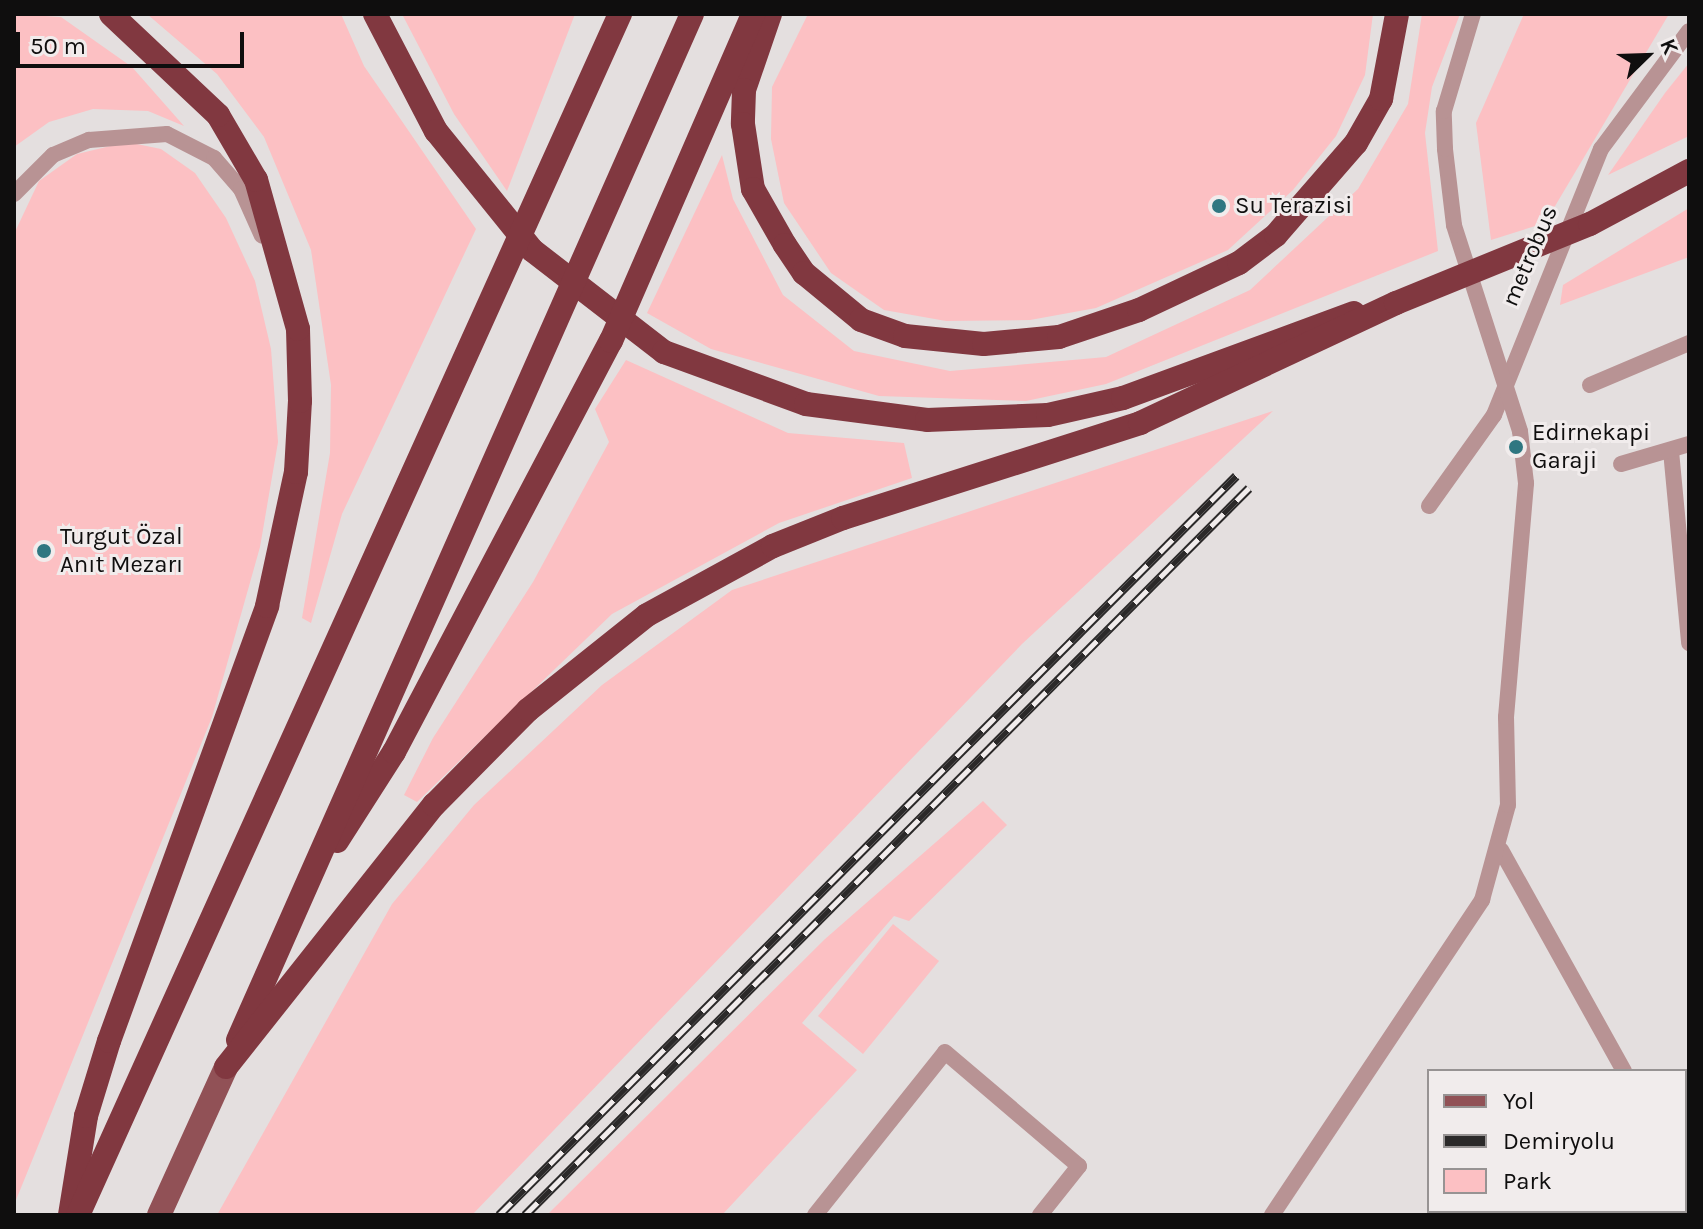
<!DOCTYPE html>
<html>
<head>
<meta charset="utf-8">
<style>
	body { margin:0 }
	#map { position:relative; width:1703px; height:1229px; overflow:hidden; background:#e4dfdf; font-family:Karla,sans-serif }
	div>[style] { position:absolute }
	.green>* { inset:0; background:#fcc0c3 }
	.lane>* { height:16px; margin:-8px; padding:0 8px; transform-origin:8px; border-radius:8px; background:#b89394 }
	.primary>* { height:24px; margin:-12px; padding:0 12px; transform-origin:12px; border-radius:12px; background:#915156 }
	.highway>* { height:24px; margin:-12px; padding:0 12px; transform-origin:12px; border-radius:12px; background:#813840 }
	.rail>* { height:9px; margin-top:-4.5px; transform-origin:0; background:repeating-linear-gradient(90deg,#f1ecec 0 18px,#2b2929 0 36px); box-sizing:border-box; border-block:2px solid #2b2929 }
	.dots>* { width:22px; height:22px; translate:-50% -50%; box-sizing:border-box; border:4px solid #f1ecec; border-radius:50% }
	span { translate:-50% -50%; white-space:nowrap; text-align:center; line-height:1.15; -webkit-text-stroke:6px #f1ecec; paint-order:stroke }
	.poi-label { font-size:24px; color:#0f0e0e }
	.left { translate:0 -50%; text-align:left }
	.street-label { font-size:24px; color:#0f0e0e }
	.frame { position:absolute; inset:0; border:16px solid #0f0e0e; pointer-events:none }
	.legend { position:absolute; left:1427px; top:1069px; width:260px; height:144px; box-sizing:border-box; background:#f1ecec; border:2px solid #979393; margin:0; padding:10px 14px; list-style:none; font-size:24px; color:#0f0e0e }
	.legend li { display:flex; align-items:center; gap:16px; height:40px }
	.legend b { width:40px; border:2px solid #979393 }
	.north { position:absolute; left:1607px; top:16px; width:80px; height:80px; -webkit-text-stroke:6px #f1ecec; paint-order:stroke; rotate:67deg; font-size:22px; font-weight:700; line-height:32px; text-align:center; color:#0f0e0e }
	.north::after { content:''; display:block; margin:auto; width:28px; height:36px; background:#0f0e0e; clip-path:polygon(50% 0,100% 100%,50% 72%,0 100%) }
	.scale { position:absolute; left:16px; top:32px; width:228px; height:36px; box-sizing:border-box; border:4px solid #0f0e0e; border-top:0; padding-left:10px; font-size:24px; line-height:28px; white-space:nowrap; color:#0f0e0e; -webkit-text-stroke:6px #f1ecec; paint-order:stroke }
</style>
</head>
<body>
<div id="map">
	<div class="green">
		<div style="clip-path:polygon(14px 14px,61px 17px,132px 67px,184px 126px,148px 111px,93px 109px,49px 122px,14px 147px)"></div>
		<div style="clip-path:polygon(147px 14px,341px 14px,364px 66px,476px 229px,342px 514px,311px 623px,302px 618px,330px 453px,331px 385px,311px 250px,264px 137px,217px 74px)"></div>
		<div style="clip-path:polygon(402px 14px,575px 14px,507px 191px,454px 114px)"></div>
		<div style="clip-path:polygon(808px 14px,1373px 14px,1365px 75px,1336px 136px,1293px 190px,1228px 250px,1096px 308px,1030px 320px,946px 321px,884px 310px,831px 273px,784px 203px,771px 139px,772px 87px)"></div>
		<div style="clip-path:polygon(1422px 14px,1460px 14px,1432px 87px,1425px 133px,1438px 251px,1106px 384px,1026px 401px,879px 396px,711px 349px,647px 313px,722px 155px,733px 199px,783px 295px,854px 351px,950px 371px,1106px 357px,1250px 290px,1358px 189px,1408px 104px)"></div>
		<div style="clip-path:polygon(1524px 14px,1669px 14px,1545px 223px,1491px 240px,1476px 123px)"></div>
		<div style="clip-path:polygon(1689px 63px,1689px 136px,1608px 175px,1665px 93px)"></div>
		<div style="clip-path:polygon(127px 142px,161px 149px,195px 173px,226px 218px,255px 281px,271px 349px,278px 442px,260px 547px,212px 717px,14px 1205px,14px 234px,39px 181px,77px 154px)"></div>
		<div style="clip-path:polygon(1689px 208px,1689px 257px,1560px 305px,1563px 285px)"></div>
		<div style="clip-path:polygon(626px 360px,788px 433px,904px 443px,912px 478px,779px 523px,612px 614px,417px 802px,404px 795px,433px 738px,533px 582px,609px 442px,595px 409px)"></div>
		<div style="clip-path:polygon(1273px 411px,1022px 644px,472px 1215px,217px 1215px,392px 904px,474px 805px,602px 685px,732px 590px)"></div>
		<div style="clip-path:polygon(983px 801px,1007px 825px,909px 921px,894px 916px,802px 1023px,857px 1070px,722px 1215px,547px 1215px,825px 939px)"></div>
		<div style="clip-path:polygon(893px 924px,939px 961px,863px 1054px,818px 1016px)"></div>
	</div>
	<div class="lane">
		<div style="left:14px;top:194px;width:55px;rotate:-45deg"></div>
		<div style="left:53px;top:155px;width:39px;rotate:-23deg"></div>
		<div style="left:89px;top:140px;width:78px;rotate:-4.4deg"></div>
		<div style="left:167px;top:134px;width:53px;rotate:27.1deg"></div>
		<div style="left:214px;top:158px;width:41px;rotate:48.9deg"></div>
		<div style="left:241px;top:189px;width:51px;rotate:65.9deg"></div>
		<div style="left:1590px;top:385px;width:108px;rotate:-23deg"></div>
		<div style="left:1671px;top:451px;width:193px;rotate:84.6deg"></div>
		<div style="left:1621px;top:464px;width:71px;rotate:-16.4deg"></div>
		<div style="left:1429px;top:506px;width:112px;rotate:-54.5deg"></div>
		<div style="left:1494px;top:415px;width:287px;rotate:-68.1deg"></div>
		<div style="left:1601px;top:149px;width:147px;rotate:-53.3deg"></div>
		<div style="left:1501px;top:850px;width:253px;rotate:60.9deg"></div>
		<div style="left:1685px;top:1153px;width:6px;rotate:51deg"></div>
		<div style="left:815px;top:1215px;width:208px;rotate:-51.4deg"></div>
		<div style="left:945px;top:1052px;width:176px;rotate:40.4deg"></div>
		<div style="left:1079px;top:1166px;width:63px;rotate:128.5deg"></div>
		<div style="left:1272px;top:1215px;width:379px;rotate:-56.3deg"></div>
		<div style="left:1482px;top:900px;width:98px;rotate:-74.7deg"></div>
		<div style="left:1508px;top:805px;width:88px;rotate:-91.3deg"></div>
		<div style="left:1506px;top:717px;width:235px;rotate:-85.1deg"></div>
		<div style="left:1526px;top:483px;width:52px;rotate:-96.6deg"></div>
		<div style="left:1520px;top:431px;width:216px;rotate:-107.8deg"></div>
		<div style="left:1454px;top:225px;width:77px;rotate:-96.8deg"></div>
		<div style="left:1445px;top:149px;width:38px;rotate:-92deg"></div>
		<div style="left:1444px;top:111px;width:101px;rotate:-73.4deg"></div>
	</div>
	<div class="primary">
		<div style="left:159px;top:1215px;width:162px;rotate:-65.6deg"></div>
	</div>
	<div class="highway">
		<div style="left:375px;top:14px;width:132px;rotate:62.5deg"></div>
		<div style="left:436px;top:131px;width:153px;rotate:51.1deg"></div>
		<div style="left:532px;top:250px;width:167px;rotate:37.7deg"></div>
		<div style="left:664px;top:352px;width:151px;rotate:20.1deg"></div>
		<div style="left:806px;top:404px;width:122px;rotate:7.5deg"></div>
		<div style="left:927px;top:420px;width:121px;rotate:-2.4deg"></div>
		<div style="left:1048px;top:415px;width:77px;rotate:-12.8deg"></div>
		<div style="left:1123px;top:398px;width:246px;rotate:-20.2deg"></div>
		<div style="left:770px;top:14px;width:80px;rotate:108.9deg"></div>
		<div style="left:744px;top:90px;width:34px;rotate:92deg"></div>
		<div style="left:743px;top:124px;width:66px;rotate:81.3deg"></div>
		<div style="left:753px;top:189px;width:64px;rotate:60.3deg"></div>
		<div style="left:785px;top:245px;width:34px;rotate:56deg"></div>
		<div style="left:804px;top:273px;width:74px;rotate:39.5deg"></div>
		<div style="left:861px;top:320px;width:47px;rotate:20deg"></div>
		<div style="left:905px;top:336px;width:79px;rotate:5.8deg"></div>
		<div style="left:984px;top:344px;width:75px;rotate:-5.3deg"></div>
		<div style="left:1059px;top:337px;width:84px;rotate:-18.6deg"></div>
		<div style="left:1139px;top:310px;width:110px;rotate:-25.2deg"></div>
		<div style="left:1239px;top:263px;width:46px;rotate:-37.1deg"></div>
		<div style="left:1276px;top:235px;width:122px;rotate:-49deg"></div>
		<div style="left:1356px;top:143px;width:51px;rotate:-60.4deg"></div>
		<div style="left:1381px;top:99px;width:86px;rotate:-79.3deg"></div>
		<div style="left:337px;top:841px;width:106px;rotate:-57.4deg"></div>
		<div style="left:394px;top:752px;width:465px;rotate:-62.2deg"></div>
		<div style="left:611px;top:341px;width:357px;rotate:-66.5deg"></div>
		<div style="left:238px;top:1040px;width:1122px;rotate:-66.13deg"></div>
		<div style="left:226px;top:1067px;width:335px;rotate:-51.6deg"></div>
		<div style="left:434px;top:805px;width:134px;rotate:-45.3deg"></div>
		<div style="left:528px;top:710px;width:152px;rotate:-38.6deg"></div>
		<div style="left:647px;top:615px;width:144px;rotate:-28.7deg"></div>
		<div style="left:773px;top:546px;width:75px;rotate:-21.8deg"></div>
		<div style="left:843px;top:518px;width:312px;rotate:-17.7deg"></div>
		<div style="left:1140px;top:423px;width:283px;rotate:-25.1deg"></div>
		<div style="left:1396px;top:303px;width:209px;rotate:-22.2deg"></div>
		<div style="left:1590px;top:224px;width:112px;rotate:-28.2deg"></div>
		<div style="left:70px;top:1215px;width:100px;rotate:-80.8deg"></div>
		<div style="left:86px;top:1116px;width:78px;rotate:-73deg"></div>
		<div style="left:109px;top:1041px;width:463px;rotate:-70deg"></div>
		<div style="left:267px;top:606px;width:137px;rotate:-77.8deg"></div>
		<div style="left:296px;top:472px;width:71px;rotate:-86.8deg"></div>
		<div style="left:300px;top:401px;width:72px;rotate:-91.6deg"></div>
		<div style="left:298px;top:329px;width:155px;rotate:-105.7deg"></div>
		<div style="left:256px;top:180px;width:75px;rotate:-120.3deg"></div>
		<div style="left:218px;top:115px;width:147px;rotate:-136.7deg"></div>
		<div style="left:78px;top:1215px;width:1318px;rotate:-65.71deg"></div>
	</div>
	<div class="rail">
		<div style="left:499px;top:1215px;width:1044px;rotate:-45.08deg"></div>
		<div style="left:525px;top:1215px;width:1026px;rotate:-45.12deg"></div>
	</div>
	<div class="dots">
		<div style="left:1219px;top:206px;background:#2f7781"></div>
		<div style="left:1516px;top:447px;background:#2f7781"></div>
		<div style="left:44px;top:551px;background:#2f7781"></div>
	</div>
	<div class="poi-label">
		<span class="left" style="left:1235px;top:206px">Su Terazisi</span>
		<span class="left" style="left:1532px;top:447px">Edirnekapi<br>Garaji</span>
		<span class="left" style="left:60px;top:551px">Turgut Özal<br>Anıt Mezarı</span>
	</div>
	<div class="street-label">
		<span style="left:1530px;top:256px;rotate:-67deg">metrobus</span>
	</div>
	<div class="frame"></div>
	<ul class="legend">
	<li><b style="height:10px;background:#915156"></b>Yol</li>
	<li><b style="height:10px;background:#2b2929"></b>Demiryolu</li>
	<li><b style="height:22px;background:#fcc0c3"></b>Park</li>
	</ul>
	<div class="north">K</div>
	<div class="scale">50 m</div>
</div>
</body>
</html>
